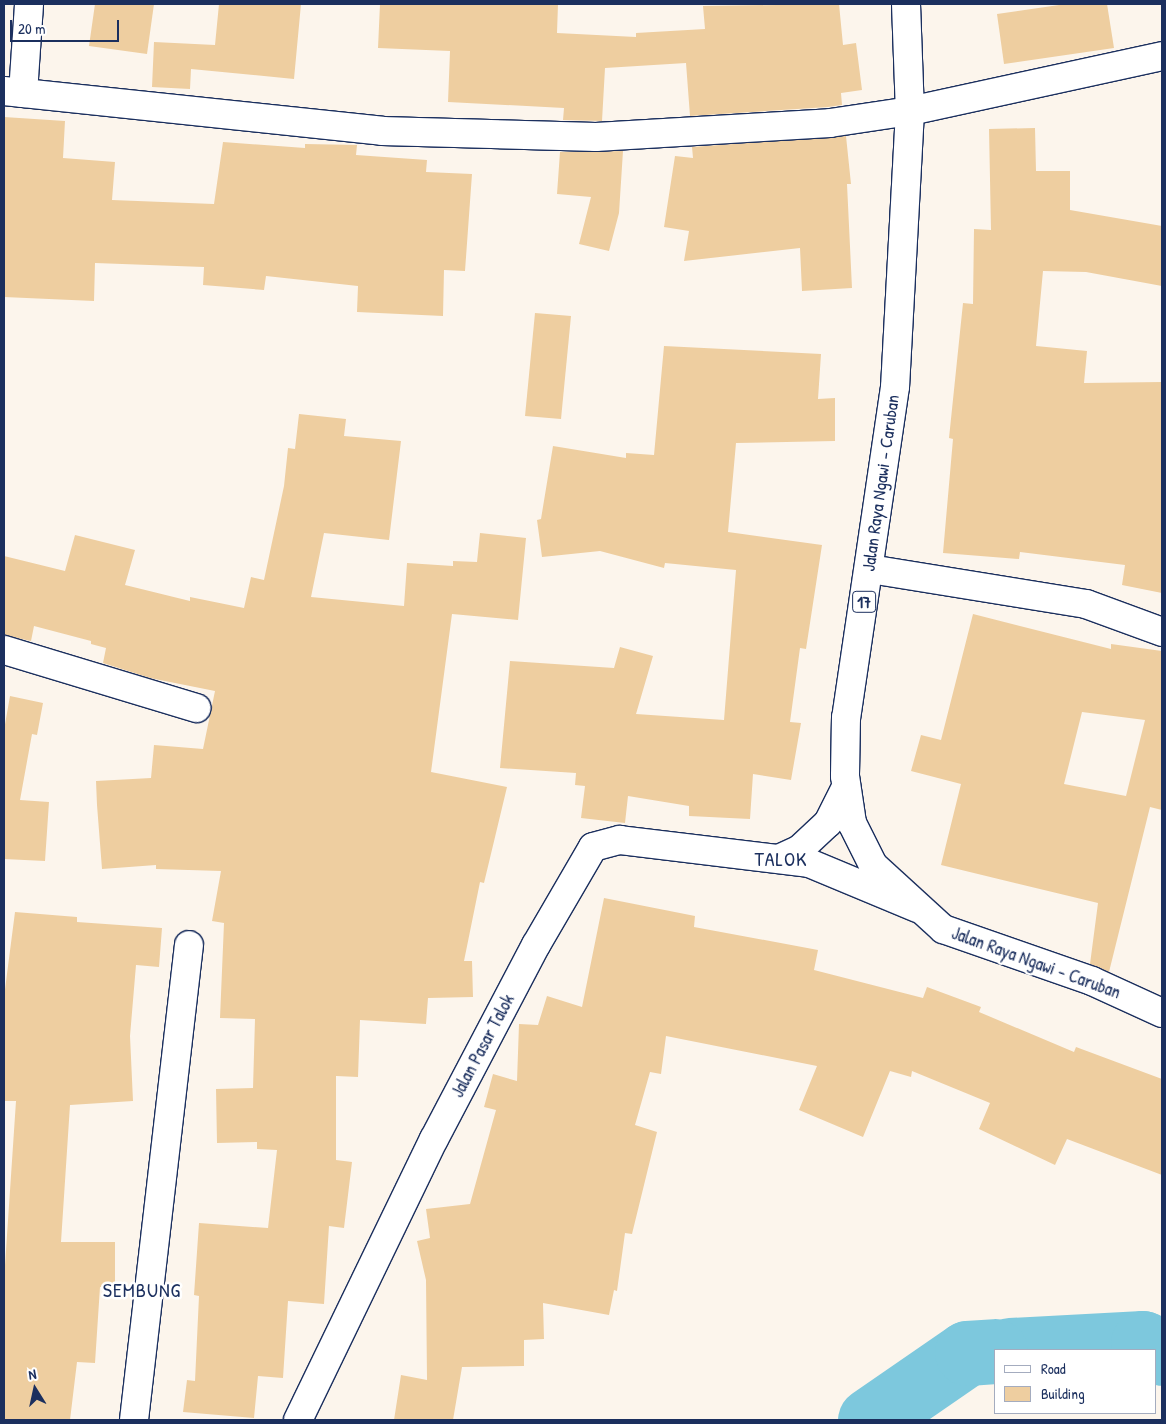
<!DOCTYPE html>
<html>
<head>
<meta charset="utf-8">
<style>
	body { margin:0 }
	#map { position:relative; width:1166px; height:1424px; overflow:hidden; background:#fcf5ec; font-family:"Patrick Hand",sans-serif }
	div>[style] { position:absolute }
	.river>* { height:65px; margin:-32.5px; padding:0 32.5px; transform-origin:32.5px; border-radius:32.5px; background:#7dc8dd }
	.building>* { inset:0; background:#eecea0 }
	.roads { filter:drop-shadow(1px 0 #1b2f5e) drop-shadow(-1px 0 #1b2f5e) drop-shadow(0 1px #1b2f5e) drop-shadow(0 -1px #1b2f5e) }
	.street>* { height:28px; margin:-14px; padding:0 14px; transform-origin:14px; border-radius:14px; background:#fff }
	.secondary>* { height:28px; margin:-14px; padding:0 14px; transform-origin:14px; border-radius:14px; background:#fff }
	.highway>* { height:28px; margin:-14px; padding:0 14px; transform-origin:14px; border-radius:14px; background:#fff }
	span { translate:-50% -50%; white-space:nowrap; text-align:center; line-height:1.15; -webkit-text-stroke:5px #fff; paint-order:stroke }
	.shield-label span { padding:1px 4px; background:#fff; border:1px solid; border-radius:4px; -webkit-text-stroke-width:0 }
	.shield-label { font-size:16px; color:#1b2f5e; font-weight:700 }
	.street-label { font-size:18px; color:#1b2f5e }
	.quarter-label { font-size:20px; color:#1b2f5e; letter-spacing:1px }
	.frame { position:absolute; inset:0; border:5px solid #1b2f5e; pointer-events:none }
	.legend { position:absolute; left:994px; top:1349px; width:162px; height:65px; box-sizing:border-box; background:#fff; border:1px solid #a4acbf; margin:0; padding:6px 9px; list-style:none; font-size:15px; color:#1b2f5e }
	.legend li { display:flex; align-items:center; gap:10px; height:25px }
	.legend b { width:25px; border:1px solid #a4acbf }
	.north { position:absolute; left:10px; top:1364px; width:50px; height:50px; -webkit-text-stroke:4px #fff; paint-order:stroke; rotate:350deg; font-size:14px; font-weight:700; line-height:20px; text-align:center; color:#1b2f5e }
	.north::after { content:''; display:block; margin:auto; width:18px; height:22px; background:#1b2f5e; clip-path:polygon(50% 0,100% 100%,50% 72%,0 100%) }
	.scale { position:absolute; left:10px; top:20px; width:109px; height:22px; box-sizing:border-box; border:2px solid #1b2f5e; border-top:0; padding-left:6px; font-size:15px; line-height:18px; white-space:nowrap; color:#1b2f5e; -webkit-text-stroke:4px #fff; paint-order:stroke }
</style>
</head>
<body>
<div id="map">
	<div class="river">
		<div style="left:1010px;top:1350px;width:133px;rotate:-3deg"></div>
		<div style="left:1143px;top:1343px;width:21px;rotate:28deg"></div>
		<div style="left:870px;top:1420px;width:118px;rotate:-34.6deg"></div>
		<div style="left:967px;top:1353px;width:28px;rotate:-4deg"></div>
	</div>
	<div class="building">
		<div style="clip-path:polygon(95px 4px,154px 4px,147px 54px,89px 46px)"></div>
		<div style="clip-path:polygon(219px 4px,301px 4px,294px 79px,191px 69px,190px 89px,152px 87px,154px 42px,215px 45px)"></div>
		<div style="clip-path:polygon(380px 4px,558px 4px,557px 33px,636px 37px,636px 33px,705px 29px,703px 6px,839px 4px,843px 45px,856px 43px,862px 90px,841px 93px,842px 105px,828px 107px,690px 116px,686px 63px,605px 68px,602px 121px,563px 120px,564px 108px,448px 102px,450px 51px,378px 48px)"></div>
		<div style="clip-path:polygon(1066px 4px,1107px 4px,1114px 48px,1004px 64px,997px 14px)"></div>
		<div style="clip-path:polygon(4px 117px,65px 121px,63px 158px,115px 162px,112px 200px,214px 204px,223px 142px,305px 148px,305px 144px,357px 145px,356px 155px,427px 160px,426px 172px,472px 174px,465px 271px,444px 270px,443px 316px,357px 312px,358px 286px,266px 276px,264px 290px,203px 285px,204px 267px,95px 263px,94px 301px,4px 297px)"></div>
		<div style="clip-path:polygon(1035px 128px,1036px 171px,1070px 171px,1070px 210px,1162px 226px,1162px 286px,1086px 272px,1043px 271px,1036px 346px,1087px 351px,1084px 383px,1162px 382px,1162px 593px,1122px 585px,1125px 565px,1020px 552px,1019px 559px,943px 553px,953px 439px,949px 438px,963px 303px,973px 304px,974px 229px,991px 230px,989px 129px)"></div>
		<div style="clip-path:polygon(846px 136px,851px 184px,847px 184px,852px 288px,802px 291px,800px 248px,684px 261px,689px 231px,664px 227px,675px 156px,693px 158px,692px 147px)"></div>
		<div style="clip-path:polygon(623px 151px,619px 213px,609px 251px,579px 244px,591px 197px,557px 194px,560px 152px)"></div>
		<div style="clip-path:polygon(535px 313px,571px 316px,561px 419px,525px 416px)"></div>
		<div style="clip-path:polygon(664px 346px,821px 354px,818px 399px,835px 398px,835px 441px,736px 443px,728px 532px,822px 545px,806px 649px,800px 648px,790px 722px,801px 723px,791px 780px,753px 774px,750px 819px,689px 816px,689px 806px,628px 796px,625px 823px,581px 818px,585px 786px,575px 785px,576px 773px,500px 768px,510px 661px,614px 668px,620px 647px,653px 656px,636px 714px,724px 720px,736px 570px,665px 563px,664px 568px,600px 551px,542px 557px,537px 520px,541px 519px,553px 446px,626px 458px,626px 453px,654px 455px)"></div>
		<div style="clip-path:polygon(299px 414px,346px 419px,344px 436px,401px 441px,389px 540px,324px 533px,311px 597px,404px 606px,407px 563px,453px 566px,453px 561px,477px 562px,480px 533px,526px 538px,518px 620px,452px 614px,431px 772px,507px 787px,484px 883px,480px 882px,464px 961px,472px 961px,473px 997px,428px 998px,426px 1024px,360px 1020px,358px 1077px,336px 1076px,336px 1160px,352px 1162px,344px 1228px,329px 1226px,324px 1304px,288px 1301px,283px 1378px,258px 1376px,254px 1418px,183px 1412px,187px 1380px,195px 1381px,199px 1296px,194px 1295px,199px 1223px,268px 1228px,277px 1150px,257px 1149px,257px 1142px,217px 1143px,216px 1089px,253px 1088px,255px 1019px,220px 1018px,224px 923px,212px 921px,221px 871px,156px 869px,156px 865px,102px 869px,97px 805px,96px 781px,151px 778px,154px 745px,203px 749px,215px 691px,150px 678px,103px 663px,106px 648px,91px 644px,91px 641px,34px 626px,31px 641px,4px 635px,4px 556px,65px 571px,75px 535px,135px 550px,125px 585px,190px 601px,190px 597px,244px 608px,251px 577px,264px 580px,284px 486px,288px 448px,295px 449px)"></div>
		<div style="clip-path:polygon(evenodd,973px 614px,1111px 649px,1111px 644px,1162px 651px,1162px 810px,1150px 807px,1109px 972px,1090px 964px,1098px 903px,941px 865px,961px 784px,911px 771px,921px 735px,941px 740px,973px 614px,1082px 712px,1145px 720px,1126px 796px,1064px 784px,1082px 712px)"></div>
		<div style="clip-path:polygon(10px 696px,43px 703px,37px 735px,32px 734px,20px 800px,49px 802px,45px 861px,4px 859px,4px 730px)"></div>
		<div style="clip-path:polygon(604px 898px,695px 916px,694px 927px,818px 950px,814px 970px,923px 998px,927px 987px,981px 1007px,979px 1012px,1074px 1052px,1076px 1047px,1162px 1079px,1162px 1175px,1067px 1139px,1055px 1165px,979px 1129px,990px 1103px,912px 1071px,911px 1077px,890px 1071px,863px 1137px,799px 1110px,817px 1066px,666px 1036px,661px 1074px,650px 1072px,635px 1125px,657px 1132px,632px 1234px,625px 1233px,617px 1291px,614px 1290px,609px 1315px,543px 1303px,544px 1339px,524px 1340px,524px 1366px,462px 1367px,453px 1420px,394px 1420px,401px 1375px,427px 1380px,426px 1280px,417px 1241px,430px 1238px,426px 1209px,470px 1204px,496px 1110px,484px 1107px,493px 1074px,517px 1081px,519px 1024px,538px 1025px,547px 996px,582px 1007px)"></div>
		<div style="clip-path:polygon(15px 912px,77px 917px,77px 922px,162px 928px,159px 967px,136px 965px,130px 1036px,133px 1101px,70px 1105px,61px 1242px,115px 1242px,115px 1287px,100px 1287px,95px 1363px,77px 1362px,70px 1420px,4px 1420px,4px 1280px,16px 1101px,4px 1101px,4px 997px)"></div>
	</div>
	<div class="roads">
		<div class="street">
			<div style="left:4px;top:91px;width:380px;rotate:6deg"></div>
			<div style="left:382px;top:131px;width:214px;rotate:1.6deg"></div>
			<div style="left:596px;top:137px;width:234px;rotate:-3.4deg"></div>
			<div style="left:830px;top:123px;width:81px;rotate:-8.5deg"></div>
			<div style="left:910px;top:111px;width:258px;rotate:-12.3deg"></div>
			<div style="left:23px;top:93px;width:89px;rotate:-86.1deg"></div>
			<div style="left:870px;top:569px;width:219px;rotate:9.2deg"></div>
			<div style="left:1086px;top:604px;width:81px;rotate:20.2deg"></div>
			<div style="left:4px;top:650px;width:201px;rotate:16.8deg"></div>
			<div style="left:134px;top:1420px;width:478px;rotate:-83.4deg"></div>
		</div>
		<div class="secondary">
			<div style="left:781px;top:858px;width:21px;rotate:-25deg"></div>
			<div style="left:800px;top:849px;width:38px;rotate:-43deg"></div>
			<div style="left:828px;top:823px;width:40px;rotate:-63.4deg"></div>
			<div style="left:298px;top:1420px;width:312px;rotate:-64.2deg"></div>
			<div style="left:434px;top:1139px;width:219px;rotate:-62.3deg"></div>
			<div style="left:536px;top:945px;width:113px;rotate:-59.8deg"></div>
			<div style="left:593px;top:847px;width:28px;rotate:-15deg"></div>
			<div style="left:620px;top:840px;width:190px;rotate:6.9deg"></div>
			<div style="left:809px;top:863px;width:117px;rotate:22.6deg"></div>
		</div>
		<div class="highway">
			<div style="left:906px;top:4px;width:107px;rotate:87.9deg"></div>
			<div style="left:910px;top:111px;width:276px;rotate:93.1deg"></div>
			<div style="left:895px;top:387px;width:334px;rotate:98.4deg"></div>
			<div style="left:846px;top:717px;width:59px;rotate:91deg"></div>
			<div style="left:845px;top:776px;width:48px;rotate:81.5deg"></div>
			<div style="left:852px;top:823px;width:47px;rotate:63.4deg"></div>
			<div style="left:873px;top:865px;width:95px;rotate:42.4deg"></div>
			<div style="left:943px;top:929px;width:158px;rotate:19.2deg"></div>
			<div style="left:1092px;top:981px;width:77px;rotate:24.6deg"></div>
		</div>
	</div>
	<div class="shield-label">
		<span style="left:864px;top:602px">17</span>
	</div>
	<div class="street-label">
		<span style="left:881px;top:483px;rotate:-82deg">Jalan Raya Ngawi - Caruban</span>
		<span style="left:1036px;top:963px;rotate:20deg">Jalan Raya Ngawi - Caruban</span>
		<span style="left:483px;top:1046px;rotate:-62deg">Jalan Pasar Talok</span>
	</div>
	<div class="quarter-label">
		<span style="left:781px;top:858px">TALOK</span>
		<span style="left:142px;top:1289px">SEMBUNG</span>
	</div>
	<div class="frame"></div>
	<ul class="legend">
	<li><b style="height:6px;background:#fff"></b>Road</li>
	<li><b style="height:14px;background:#eecea0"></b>Building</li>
	</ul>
	<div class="north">N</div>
	<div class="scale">20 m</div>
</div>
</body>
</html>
